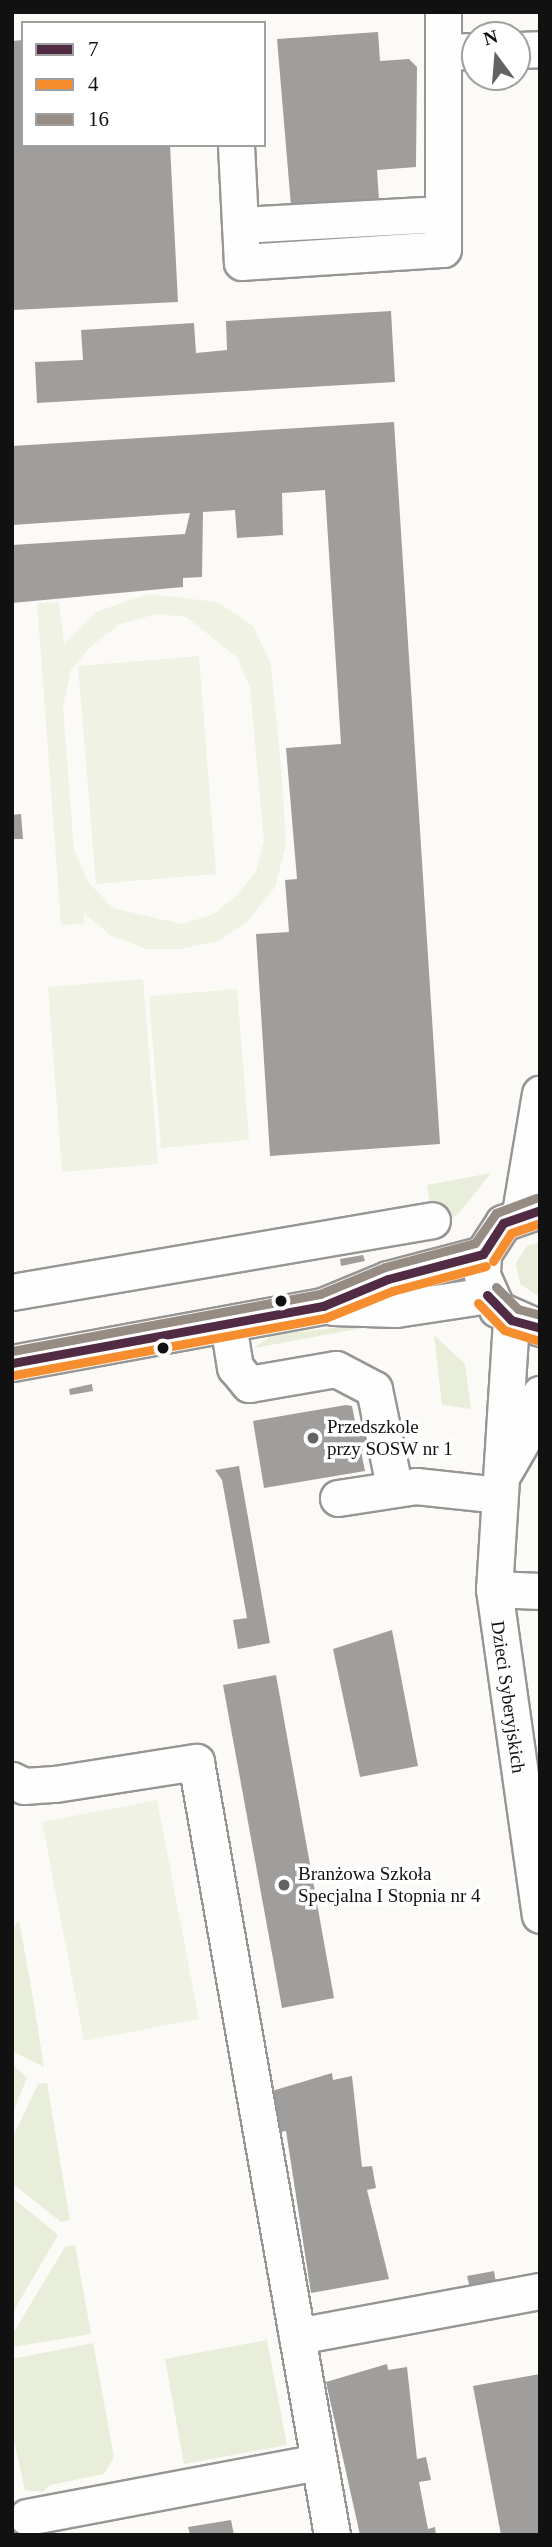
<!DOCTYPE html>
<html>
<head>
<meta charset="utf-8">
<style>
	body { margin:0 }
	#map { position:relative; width:552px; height:2547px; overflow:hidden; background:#fcfaf7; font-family:"Times New Roman",serif }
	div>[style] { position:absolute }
	.green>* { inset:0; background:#e8eeda }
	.pitch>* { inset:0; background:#f0f3e3 }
	.building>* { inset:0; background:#a09e9c }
	.roads { filter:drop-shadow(2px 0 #979695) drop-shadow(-2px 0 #979695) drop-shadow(0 2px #979695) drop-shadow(0 -2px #979695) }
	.minor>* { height:35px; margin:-17.5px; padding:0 17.5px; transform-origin:17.5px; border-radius:17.5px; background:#fffefe }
	.bus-1>* { height:9px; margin:-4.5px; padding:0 4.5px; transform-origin:4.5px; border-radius:4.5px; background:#512a44 }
	.bus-2>* { height:9px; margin:-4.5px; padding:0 4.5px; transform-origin:4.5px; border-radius:4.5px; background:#f68d2e }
	.bus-3>* { height:9px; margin:-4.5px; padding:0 4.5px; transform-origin:4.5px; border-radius:4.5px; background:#968c83 }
	.dots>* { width:19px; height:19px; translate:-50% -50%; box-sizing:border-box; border:4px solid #fff; border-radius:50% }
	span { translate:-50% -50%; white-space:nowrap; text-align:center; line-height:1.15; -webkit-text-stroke:7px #fff; paint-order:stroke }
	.poi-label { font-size:19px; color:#111 }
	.left { translate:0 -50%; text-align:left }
	.street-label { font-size:19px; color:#111 }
	.frame { position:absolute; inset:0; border:14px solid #111; pointer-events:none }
	.legend { position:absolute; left:21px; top:21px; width:245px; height:126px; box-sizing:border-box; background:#fff; border:2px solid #a0a0a0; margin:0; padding:9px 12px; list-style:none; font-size:21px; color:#111 }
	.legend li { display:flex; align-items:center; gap:14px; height:35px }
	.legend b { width:35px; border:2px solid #a0a0a0 }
	.north { position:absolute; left:461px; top:21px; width:70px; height:70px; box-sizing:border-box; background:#fff; border:2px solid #a0a0a0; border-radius:50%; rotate:344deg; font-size:19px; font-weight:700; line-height:28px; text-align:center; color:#111 }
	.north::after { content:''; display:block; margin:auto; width:24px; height:32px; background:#636362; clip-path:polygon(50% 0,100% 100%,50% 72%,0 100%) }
</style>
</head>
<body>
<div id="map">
	<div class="green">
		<i style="clip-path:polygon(491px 1173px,459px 1213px,435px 1232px,427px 1185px)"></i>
		<i style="clip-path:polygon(540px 1242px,540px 1295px,537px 1295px,520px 1284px,516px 1263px,527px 1246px)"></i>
		<i style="clip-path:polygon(385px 1322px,385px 1324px,254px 1348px,272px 1335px)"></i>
		<i style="clip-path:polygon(434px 1335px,465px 1364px,471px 1409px,442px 1405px)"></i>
		<i style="clip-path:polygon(19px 1921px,32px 1992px,44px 2067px,12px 2051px,12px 1929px)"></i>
		<i style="clip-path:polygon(12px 2064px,27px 2078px,12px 2114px)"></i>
		<i style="clip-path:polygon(47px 2083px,70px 2220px,61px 2222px,12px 2183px,12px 2139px,38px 2084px)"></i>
		<i style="clip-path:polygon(12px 2197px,58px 2235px,12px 2314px)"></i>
		<i style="clip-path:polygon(75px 2245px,91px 2334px,12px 2347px,12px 2335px,65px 2247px)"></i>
		<i style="clip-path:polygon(267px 2340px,287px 2445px,184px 2464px,165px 2359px)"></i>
		<i style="clip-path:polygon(93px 2343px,114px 2457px,104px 2474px,50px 2485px,43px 2492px,25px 2490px,12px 2431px,12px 2359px)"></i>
	</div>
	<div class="pitch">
		<i style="clip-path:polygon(evenodd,148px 594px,218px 602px,253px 626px,271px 664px,282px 778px,286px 845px,275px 887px,248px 921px,218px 941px,181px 949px,146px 949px,110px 935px,84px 913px,84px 924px,61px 925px,37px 603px,59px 602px,64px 644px,96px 612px,148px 594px,157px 614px,186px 617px,237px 657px,250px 688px,264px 841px,256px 872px,235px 897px,212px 915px,181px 924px,113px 908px,89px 883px,74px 850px,63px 706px,71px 670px,90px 647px,120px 624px,157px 614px)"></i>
		<i style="clip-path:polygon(199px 656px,216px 874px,96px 884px,78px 666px)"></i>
		<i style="clip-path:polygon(143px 979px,158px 1164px,62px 1172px,48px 987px)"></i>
		<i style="clip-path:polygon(237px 989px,249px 1140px,161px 1148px,149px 996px)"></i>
		<i style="clip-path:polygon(157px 1800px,199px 2019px,84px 2041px,42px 1822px)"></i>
	</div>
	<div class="building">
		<i style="clip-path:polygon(378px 32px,380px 61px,409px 59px,417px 67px,416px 167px,377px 170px,379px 200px,291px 206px,277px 39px)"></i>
		<i style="clip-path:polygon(23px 40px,23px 145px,170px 145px,178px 302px,12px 310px,12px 41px)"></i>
		<i style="clip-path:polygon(391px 311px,395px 382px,37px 403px,35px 362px,83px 360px,81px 330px,194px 323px,196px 353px,227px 350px,226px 321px)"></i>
		<i style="clip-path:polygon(394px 422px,440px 1144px,270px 1156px,256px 934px,289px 932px,285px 880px,297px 879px,286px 748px,341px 744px,325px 490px,282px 493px,283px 535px,237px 538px,235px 510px,203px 512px,202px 577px,183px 578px,183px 587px,12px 603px,12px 545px,185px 534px,190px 513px,12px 525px,12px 446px)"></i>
		<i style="clip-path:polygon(21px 814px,23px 839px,12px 839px,12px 815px)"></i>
		<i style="clip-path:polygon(363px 1255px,365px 1261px,341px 1266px,340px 1259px)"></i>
		<i style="clip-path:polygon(92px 1384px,93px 1391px,70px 1395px,69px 1389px)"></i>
		<i style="clip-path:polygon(346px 1405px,352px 1406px,356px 1426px,367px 1424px,372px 1449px,361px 1451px,365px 1471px,264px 1488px,253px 1421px)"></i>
		<i style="clip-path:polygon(239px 1466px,270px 1643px,238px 1649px,233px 1620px,247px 1618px,222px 1480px,215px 1470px)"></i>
		<i style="clip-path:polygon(392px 1630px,418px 1766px,360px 1777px,333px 1649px)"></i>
		<i style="clip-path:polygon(276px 1675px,334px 1998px,282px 2008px,223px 1685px)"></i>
		<i style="clip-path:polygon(332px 2073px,333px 2080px,352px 2076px,362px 2167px,372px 2166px,376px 2188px,367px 2190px,389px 2279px,311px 2293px,286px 2131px,280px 2132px,272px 2091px)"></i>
		<i style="clip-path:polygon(494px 2271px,496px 2283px,470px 2288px,467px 2276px)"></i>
		<i style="clip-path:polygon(387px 2364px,388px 2370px,407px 2367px,417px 2459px,426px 2457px,431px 2480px,419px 2482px,428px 2529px,435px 2527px,436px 2535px,360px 2535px,326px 2382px)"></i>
		<i style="clip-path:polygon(540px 2374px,540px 2535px,501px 2535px,473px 2386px)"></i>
		<i style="clip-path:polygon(231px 2520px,234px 2535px,190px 2535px,188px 2527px)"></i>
	</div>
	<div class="roads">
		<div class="minor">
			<i style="left:517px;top:50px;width:23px;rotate:-2deg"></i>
			<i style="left:443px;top:52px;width:32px;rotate:-2deg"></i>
			<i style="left:236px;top:145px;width:117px;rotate:87.1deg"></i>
			<i style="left:242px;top:262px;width:201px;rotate:-3.7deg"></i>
			<i style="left:443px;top:249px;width:237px;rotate:-90deg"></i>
			<i style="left:240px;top:225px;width:203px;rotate:-3.1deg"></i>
			<i style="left:540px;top:1210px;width:39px;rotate:161deg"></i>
			<i style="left:503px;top:1223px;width:37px;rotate:123deg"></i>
			<i style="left:483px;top:1254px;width:21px;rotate:93deg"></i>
			<i style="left:482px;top:1275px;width:37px;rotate:66deg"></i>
			<i style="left:497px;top:1309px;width:47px;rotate:23.8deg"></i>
			<i style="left:520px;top:1213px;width:121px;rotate:-80.5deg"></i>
			<i style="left:12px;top:1292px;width:426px;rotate:-9.7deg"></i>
			<i style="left:333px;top:1307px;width:63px;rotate:1.8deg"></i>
			<i style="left:396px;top:1309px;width:92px;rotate:-8.7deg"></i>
			<i style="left:511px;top:1320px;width:270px;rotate:93.6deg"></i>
			<i style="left:494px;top:1589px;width:329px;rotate:82deg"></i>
			<i style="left:228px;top:1324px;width:44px;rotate:80.8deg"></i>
			<i style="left:235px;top:1367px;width:22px;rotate:51deg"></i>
			<i style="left:249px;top:1384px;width:88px;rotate:-9.8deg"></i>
			<i style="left:336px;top:1369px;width:43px;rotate:27.8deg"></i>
			<i style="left:374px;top:1389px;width:99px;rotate:78.3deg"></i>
			<i style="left:12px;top:1363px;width:316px;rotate:-10.4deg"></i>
			<i style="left:323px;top:1306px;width:70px;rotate:-22.6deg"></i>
			<i style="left:388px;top:1279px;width:98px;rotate:-14.7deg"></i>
			<i style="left:504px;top:1472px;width:60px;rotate:-60deg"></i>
			<i style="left:534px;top:1420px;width:27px;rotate:-77deg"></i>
			<i style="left:338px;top:1498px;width:79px;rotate:-8.7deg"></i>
			<i style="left:416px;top:1486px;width:83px;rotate:6.2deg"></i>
			<i style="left:494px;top:1589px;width:46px;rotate:2.5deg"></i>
			<i style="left:12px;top:1780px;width:13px;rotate:27deg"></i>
			<i style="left:24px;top:1786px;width:31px;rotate:-4deg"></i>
			<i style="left:55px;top:1784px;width:143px;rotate:-8.9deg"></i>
			<i style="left:196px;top:1762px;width:785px;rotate:80.02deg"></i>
			<i style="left:297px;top:2336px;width:247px;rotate:-10.5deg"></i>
			<i style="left:27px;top:2517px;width:297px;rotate:-10.7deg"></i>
		</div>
	</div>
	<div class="bus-1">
		<i style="left:483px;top:1254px;width:37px;rotate:-57deg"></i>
		<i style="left:503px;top:1223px;width:39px;rotate:-19deg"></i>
		<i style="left:487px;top:1295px;width:35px;rotate:46deg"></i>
		<i style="left:511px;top:1320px;width:30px;rotate:15deg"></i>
		<i style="left:12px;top:1363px;width:316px;rotate:-10.4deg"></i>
		<i style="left:323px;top:1306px;width:70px;rotate:-22.6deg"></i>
		<i style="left:388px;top:1279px;width:98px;rotate:-14.7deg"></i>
	</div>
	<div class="bus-2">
		<i style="left:493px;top:1261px;width:33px;rotate:-57deg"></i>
		<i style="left:511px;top:1233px;width:31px;rotate:-19deg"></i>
		<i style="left:478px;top:1303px;width:37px;rotate:46deg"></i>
		<i style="left:504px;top:1330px;width:34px;rotate:17deg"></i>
		<i style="left:14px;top:1375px;width:316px;rotate:-10.4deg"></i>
		<i style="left:325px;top:1318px;width:72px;rotate:-21.9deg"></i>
		<i style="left:392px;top:1291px;width:97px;rotate:-14.9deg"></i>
	</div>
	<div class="bus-3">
		<i style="left:496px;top:1287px;width:31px;rotate:45deg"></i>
		<i style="left:518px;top:1309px;width:23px;rotate:15deg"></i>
		<i style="left:12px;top:1351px;width:313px;rotate:-10.5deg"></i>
		<i style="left:320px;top:1294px;width:70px;rotate:-22.6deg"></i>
		<i style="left:385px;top:1267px;width:93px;rotate:-14.9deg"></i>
		<i style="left:475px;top:1243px;width:37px;rotate:-55deg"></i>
		<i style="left:496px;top:1213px;width:43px;rotate:-20.6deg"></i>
	</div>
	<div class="dots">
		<i style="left:281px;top:1301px;background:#111"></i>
		<i style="left:163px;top:1348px;background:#111"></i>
		<i style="left:313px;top:1438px;background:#636362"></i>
		<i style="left:284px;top:1885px;background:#636362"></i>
	</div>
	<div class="poi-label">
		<span class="left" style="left:327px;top:1438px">Przedszkole<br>przy SOSW nr 1</span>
		<span class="left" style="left:298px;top:1885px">Branżowa Szkoła<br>Specjalna I Stopnia nr 4</span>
	</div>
	<div class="street-label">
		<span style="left:508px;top:1697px;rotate:82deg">Dzieci Syberyjskich</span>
	</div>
	<div class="frame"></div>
	<ul class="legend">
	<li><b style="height:9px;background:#512a44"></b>7</li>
	<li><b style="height:9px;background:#f68d2e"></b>4</li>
	<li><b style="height:9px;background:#968c83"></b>16</li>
	</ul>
	<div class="north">N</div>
</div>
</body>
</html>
